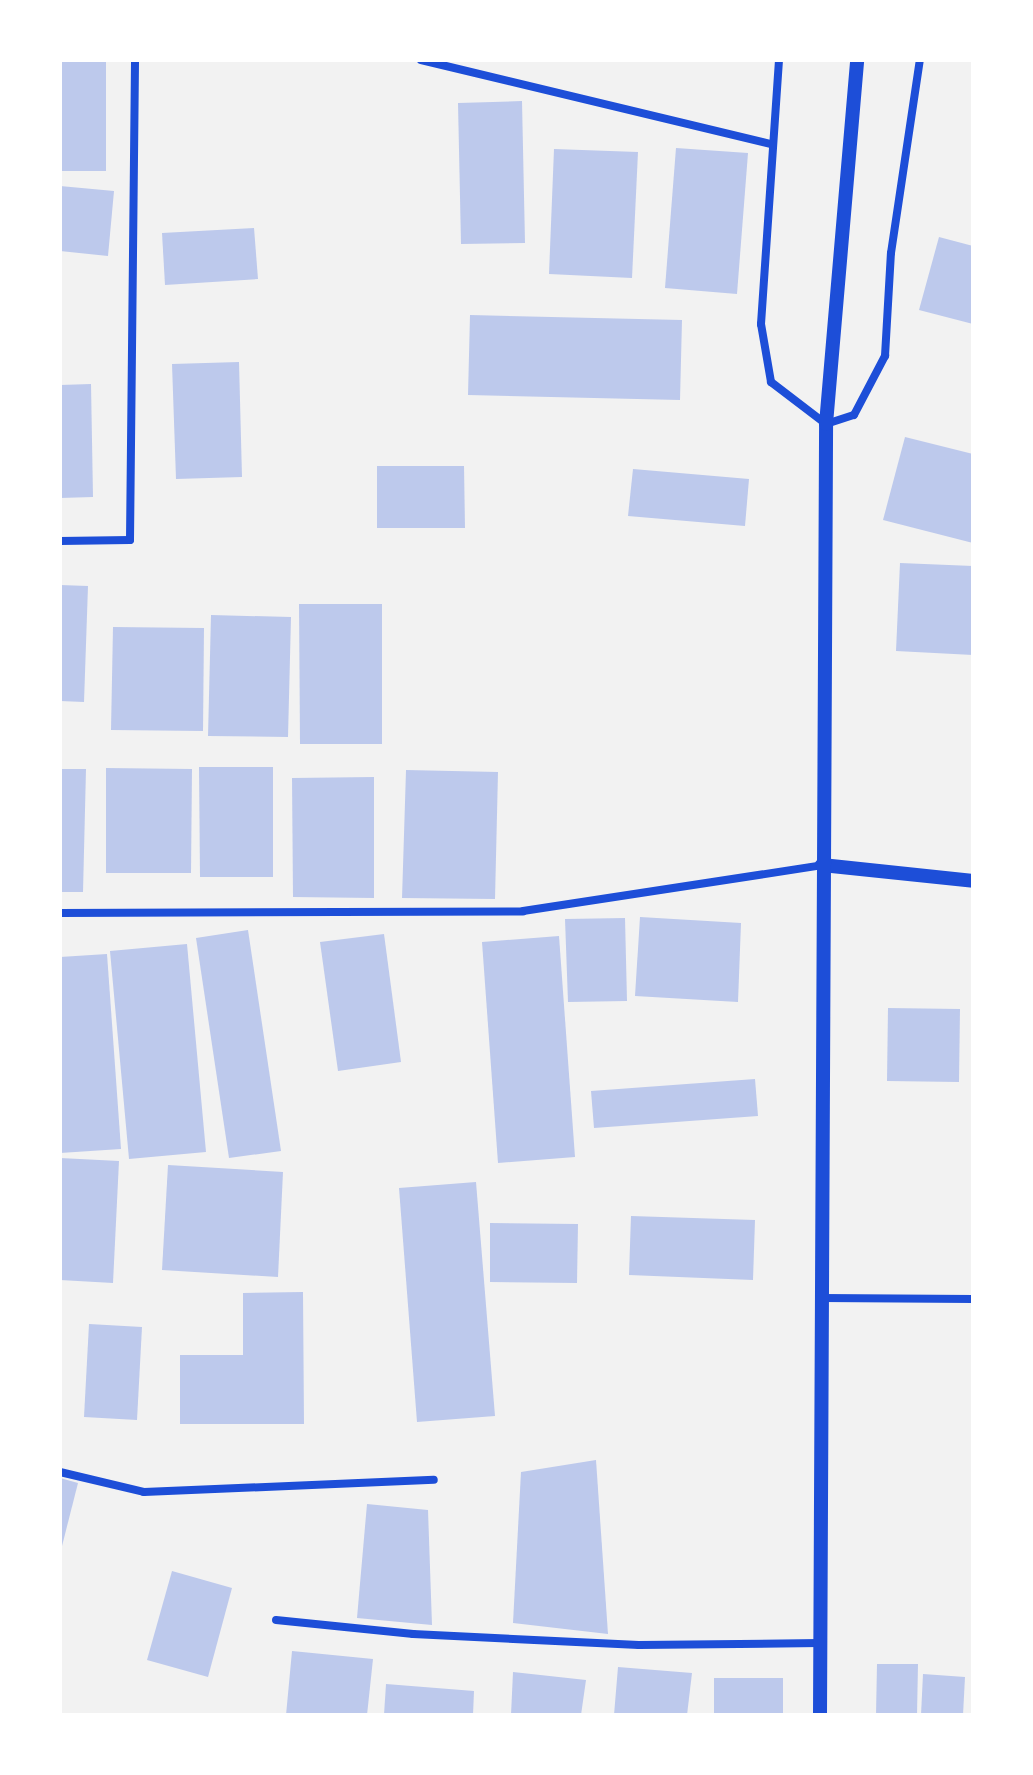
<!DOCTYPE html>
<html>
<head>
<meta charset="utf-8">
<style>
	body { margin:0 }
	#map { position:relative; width:1033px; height:1775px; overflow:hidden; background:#f2f2f2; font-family:"Work Sans",sans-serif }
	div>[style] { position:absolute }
	.building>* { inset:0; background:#bdc9ec }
	.minor>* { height:8px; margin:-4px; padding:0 4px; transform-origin:4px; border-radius:4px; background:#1d4ed8 }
	.tertiary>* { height:14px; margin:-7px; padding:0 7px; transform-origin:7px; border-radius:7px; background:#1d4ed8 }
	span { translate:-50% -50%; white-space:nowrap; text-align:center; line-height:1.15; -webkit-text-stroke:8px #fff; paint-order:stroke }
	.frame { position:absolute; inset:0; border:62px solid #fff; pointer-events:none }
</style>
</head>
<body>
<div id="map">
	<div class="building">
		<i style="clip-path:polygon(60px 60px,106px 60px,106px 171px,60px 171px)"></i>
		<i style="clip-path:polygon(522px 101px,525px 243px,461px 244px,458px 103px)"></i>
		<i style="clip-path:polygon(676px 148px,748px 153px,737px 294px,665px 288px)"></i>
		<i style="clip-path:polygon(554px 149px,638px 152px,632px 278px,549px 274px)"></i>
		<i style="clip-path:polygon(60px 186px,114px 191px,108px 256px,60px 251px)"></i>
		<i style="clip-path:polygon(254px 228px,258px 279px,165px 285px,162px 233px)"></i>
		<i style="clip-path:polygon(939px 237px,973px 246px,973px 324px,919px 310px)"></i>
		<i style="clip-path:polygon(470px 315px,682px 320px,680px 400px,468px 395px)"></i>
		<i style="clip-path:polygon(239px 362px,242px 477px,176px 479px,172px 364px)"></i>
		<i style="clip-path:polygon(91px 384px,93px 497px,60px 498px,60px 385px)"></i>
		<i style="clip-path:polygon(905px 437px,973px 454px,973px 543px,883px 520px)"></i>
		<i style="clip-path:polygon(377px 466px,464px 466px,465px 528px,377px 528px)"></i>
		<i style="clip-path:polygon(633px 469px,749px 479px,745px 526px,628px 516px)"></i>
		<i style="clip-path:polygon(900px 563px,973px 566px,973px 655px,896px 651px)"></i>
		<i style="clip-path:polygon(60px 585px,88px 586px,84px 702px,60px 701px)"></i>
		<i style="clip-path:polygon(299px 604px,382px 604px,382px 744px,300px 744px)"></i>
		<i style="clip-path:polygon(211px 615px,291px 617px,288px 737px,208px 736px)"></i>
		<i style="clip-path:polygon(113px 627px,204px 628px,203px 731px,111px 730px)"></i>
		<i style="clip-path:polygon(199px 767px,273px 767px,273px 877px,200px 877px)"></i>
		<i style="clip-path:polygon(106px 768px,192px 769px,191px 873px,106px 873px)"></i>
		<i style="clip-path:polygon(60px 769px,86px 769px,83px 892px,60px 892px)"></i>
		<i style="clip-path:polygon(406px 770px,498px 772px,495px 899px,402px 898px)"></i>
		<i style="clip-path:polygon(374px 777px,374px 898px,293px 897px,292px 778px)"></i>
		<i style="clip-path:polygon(640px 917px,741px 923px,738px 1002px,635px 996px)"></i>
		<i style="clip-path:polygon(625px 918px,627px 1001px,568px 1002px,565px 919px)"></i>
		<i style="clip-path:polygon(248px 930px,281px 1151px,229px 1158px,196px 938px)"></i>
		<i style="clip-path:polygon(384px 934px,401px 1062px,338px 1071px,320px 942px)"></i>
		<i style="clip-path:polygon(559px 936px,575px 1157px,498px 1163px,482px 942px)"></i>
		<i style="clip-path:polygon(187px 944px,206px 1152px,129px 1159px,110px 951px)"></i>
		<i style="clip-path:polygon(107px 954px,121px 1149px,60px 1153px,60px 957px)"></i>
		<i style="clip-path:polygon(888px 1008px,960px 1009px,959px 1082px,887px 1081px)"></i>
		<i style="clip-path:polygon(755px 1079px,758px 1116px,594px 1128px,591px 1091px)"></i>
		<i style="clip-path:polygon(60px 1158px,119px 1161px,113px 1283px,60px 1280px)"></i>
		<i style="clip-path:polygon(168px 1165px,283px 1172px,278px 1277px,162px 1270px)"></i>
		<i style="clip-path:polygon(476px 1182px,495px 1416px,417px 1422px,399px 1188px)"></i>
		<i style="clip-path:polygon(631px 1216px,755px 1220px,753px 1280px,629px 1275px)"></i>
		<i style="clip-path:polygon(490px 1223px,578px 1224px,577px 1283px,490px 1282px)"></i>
		<i style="clip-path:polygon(303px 1292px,304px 1424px,180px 1424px,180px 1355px,243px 1355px,243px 1293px)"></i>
		<i style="clip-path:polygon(89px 1324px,142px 1327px,137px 1420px,84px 1417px)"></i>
		<i style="clip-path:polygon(596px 1460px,608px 1634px,513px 1623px,521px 1472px)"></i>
		<i style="clip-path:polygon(60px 1478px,78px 1483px,61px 1550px,60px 1550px)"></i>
		<i style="clip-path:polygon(367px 1504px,428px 1510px,432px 1625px,357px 1618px)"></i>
		<i style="clip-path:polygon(172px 1571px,232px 1588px,208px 1677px,147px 1660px)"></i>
		<i style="clip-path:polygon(292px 1651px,373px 1659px,367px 1715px,286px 1715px)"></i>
		<i style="clip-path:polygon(877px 1664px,918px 1664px,917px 1715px,876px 1715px)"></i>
		<i style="clip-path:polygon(618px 1667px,692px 1673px,687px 1715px,614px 1715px)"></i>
		<i style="clip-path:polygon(513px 1672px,586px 1680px,581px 1715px,511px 1715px)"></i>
		<i style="clip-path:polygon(923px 1674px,965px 1677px,963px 1715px,921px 1715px)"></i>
		<i style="clip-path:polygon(714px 1678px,783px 1678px,783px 1715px,714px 1715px)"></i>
		<i style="clip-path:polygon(386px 1684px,474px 1691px,473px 1715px,384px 1715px)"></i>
	</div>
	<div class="minor">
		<i style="left:421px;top:60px;width:359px;rotate:13.5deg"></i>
		<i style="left:779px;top:60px;width:265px;rotate:93.9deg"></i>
		<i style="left:761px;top:324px;width:59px;rotate:80.2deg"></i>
		<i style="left:771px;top:382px;width:69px;rotate:37.4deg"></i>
		<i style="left:826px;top:424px;width:29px;rotate:-18deg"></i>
		<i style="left:854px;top:415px;width:67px;rotate:-62.3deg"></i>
		<i style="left:885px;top:356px;width:103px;rotate:-86.7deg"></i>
		<i style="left:891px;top:253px;width:195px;rotate:-81.5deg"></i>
		<i style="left:60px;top:541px;width:70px;rotate:-0.8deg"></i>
		<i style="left:130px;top:540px;width:480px;rotate:-89.4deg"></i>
		<i style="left:60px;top:913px;width:463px;rotate:-0.2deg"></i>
		<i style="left:523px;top:911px;width:303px;rotate:-8.7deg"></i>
		<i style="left:822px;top:1298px;width:151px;rotate:0.4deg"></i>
		<i style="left:60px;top:1472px;width:86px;rotate:13.4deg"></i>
		<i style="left:144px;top:1492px;width:290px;rotate:-2.4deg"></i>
		<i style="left:276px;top:1620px;width:138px;rotate:5.8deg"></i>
		<i style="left:413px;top:1634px;width:226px;rotate:2.8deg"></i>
		<i style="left:639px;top:1645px;width:181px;rotate:-0.6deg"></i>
	</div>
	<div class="tertiary">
		<i style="left:822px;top:865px;width:152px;rotate:6deg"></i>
		<i style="left:820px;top:1715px;width:1291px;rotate:-89.73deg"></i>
		<i style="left:826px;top:424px;width:365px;rotate:-85.1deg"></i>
	</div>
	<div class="frame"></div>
</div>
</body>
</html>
